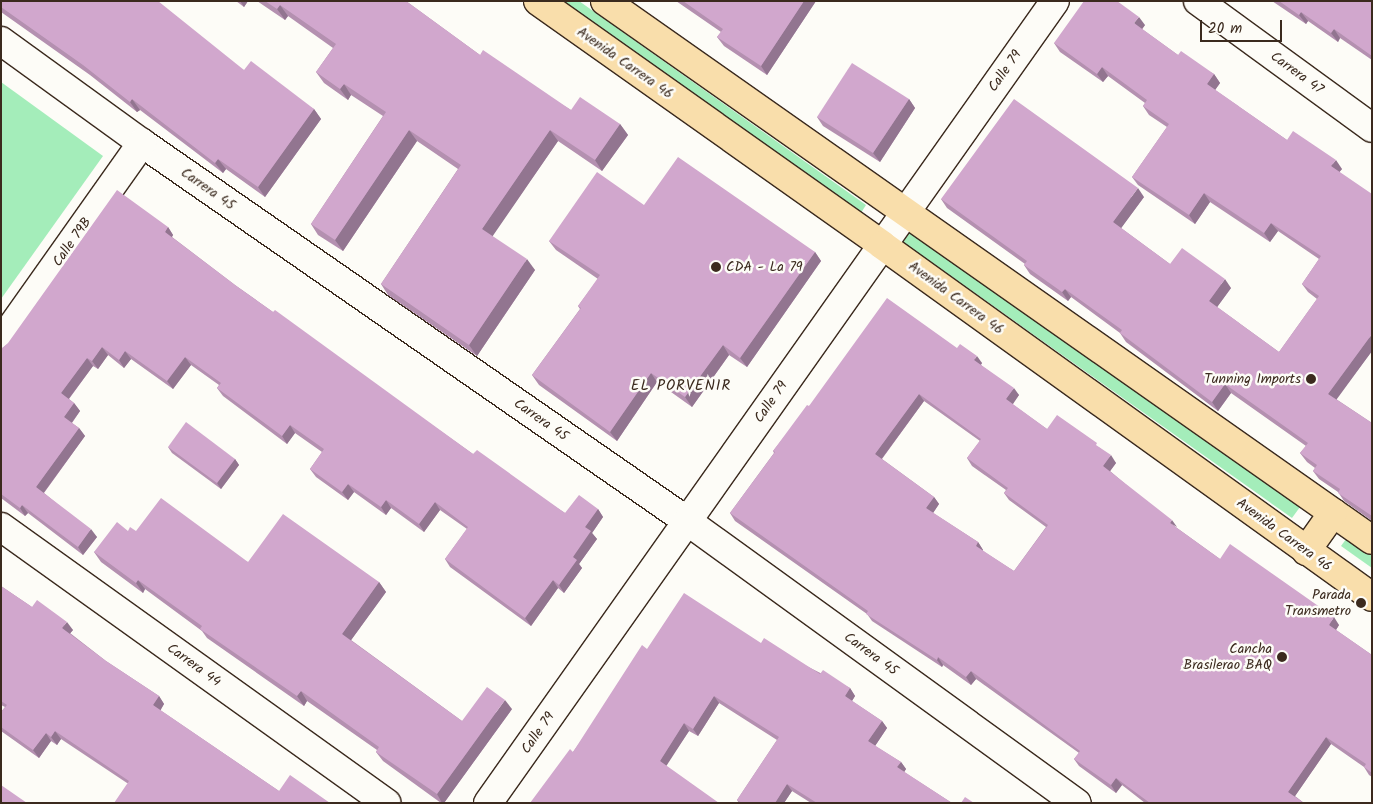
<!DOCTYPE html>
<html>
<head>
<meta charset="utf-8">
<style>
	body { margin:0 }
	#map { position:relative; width:1373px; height:804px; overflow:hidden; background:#fdfcf7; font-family:Kalam,sans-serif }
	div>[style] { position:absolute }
	.green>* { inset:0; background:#a4edba }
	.roads { filter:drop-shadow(1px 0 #3b2a1e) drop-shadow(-1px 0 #3b2a1e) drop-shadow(0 1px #3b2a1e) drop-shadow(0 -1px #3b2a1e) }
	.minor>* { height:28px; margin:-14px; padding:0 14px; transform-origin:14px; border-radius:14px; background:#fdfcf7 }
	.tertiary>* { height:28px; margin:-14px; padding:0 14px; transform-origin:14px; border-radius:14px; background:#fdfcf7 }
	.secondary>* { height:28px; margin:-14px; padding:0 14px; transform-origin:14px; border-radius:14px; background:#fdfcf7 }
	.primary>* { height:28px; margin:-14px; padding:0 14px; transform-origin:14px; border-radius:14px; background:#f9deab }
	.wall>* { inset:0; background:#b490b0 }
	.shaded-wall>* { inset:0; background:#927590 }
	.building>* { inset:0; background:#d1a7cd }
	.dots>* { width:14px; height:14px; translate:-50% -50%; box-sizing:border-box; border:2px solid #fdfcf7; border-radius:50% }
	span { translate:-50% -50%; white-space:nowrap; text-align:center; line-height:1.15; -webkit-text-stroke:5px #fdfcf7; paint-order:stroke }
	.street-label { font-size:14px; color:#3b2a1e }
	.poi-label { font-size:14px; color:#3b2a1e }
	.left { translate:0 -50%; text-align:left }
	.right { translate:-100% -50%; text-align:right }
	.neighbourhood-label { font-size:15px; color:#3b2a1e; letter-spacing:1px }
	.frame { position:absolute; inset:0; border:2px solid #3b2a1e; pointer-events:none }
	.scale { position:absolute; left:1200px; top:20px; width:82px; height:22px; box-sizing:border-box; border:2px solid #3b2a1e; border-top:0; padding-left:6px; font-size:15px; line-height:18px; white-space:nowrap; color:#3b2a1e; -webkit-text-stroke:4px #fdfcf7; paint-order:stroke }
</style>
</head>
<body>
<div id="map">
	<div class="green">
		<i style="clip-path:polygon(557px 1px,579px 1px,866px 205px,859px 216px)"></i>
		<i style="clip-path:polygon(1px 82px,103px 156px,1px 299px)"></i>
		<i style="clip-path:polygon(911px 231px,1300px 507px,1292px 518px,903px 242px)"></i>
		<i style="clip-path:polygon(1349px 535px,1372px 551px,1372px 568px,1341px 546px)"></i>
	</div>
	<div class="roads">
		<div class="minor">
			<i style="left:1198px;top:1px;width:215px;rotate:36.1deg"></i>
			<i style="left:1px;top:41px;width:174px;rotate:35.9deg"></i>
			<i style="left:142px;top:143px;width:663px;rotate:34.74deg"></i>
			<i style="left:687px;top:521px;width:481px;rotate:35.9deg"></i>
			<i style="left:1px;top:342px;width:244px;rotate:-54.7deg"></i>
		</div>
		<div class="tertiary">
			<i style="left:1px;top:527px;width:474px;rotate:35.6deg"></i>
		</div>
		<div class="secondary">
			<i style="left:488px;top:803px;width:982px;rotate:-54.74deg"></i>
		</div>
		<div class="primary">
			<i style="left:538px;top:1px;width:422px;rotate:35.3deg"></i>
			<i style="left:882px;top:245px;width:603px;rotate:35.69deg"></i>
			<i style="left:605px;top:1px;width:937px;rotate:35.1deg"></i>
			<i style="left:1306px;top:551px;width:47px;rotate:-54.6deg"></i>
		</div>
	</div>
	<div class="wall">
		<i style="clip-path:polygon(1px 1px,244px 70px,314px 109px,321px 119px,265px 197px,226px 169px,223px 173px,140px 110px,137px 112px,90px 75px,1px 12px)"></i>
		<i style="clip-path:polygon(236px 1px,248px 1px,244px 7px)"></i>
		<i style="clip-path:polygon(257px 1px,406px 1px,480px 55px,571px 110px,620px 124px,628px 135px,602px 171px,558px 141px,492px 236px,535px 270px,477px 356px,388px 295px,381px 284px,458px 169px,417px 141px,343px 251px,318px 235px,311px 224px,383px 116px,351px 95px,348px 100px,324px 83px,316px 72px,333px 48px,288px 16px,285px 20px)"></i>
		<i style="clip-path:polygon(676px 1px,816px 1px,767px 75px,724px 46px,717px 37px,721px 32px)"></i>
		<i style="clip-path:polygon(1272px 1px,1372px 1px,1372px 60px,1340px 38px,1338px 42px,1308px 21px,1306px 24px)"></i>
		<i style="clip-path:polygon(1145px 25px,1142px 29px,1178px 55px,1214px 74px,1220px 83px,1215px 90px,1287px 140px,1342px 169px,1339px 172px,1372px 351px,1336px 399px,1372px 423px,1372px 521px,1344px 501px,1338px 492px,1319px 479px,1313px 471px,1315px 468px,1307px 462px,1300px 453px,1306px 446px,1231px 393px,1218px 411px,1126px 342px,1120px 333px,1071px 297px,1068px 301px,1030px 274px,1024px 265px,1025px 264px,947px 208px,941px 199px,1144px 197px,1121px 228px,1170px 264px,1231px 288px,1217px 307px,1279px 352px,1317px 299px,1308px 292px,1302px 284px,1319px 259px,1278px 231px,1270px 242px,1210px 202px,1195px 224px,1138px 185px,1132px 177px,1167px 127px,1149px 115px,1143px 106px,1145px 103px,1108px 76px,1103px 82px,1060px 52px,1054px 43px)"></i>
		<i style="clip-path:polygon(909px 99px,915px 108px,880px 162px,823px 126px,817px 117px)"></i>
		<i style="clip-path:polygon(644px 205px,815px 252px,821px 261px,747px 367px,729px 355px,692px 407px,657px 382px,617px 441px,539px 385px,532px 375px,580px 309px,578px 306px,598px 279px,556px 250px,549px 241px)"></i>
		<i style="clip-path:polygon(168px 227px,173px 235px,172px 237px,235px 285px,473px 454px,565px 513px,598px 509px,603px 517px,592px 533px,597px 539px,579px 564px,582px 568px,564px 593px,558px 588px,531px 626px,450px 567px,445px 559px,467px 529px,440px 510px,424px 532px,391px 508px,386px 515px,354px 492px,348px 500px,316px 477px,310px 469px,322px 452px,295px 433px,287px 444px,223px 396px,217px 388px,219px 385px,191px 365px,173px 389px,131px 359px,124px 368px,108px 355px,98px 369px,93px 366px,69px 399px,74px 403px,80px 411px,72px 423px,79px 428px,85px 436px,44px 493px,97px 537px,83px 555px,28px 513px,25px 516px,1px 498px,1px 349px)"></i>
		<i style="clip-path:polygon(evenodd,957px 348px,982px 363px,981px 365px,1019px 395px,1012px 404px,1047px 429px,1100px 448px,1116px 463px,1110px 471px,1177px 528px,1220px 559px,1339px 625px,1336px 630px,1372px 655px,1372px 777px,1369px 775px,1364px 767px,1331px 744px,1295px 796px,1304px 803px,1145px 803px,1122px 785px,1116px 793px,1079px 766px,1074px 759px,1079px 753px,976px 679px,971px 685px,943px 665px,942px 667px,872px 621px,867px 614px,735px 521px,730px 513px,774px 453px,773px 451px,809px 406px,957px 348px,924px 401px,980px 441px,967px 458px,972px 466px,1006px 490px,1004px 493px,1009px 500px,1046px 527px,1014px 571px,983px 551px,983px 550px,978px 542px,933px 513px,939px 504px,934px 497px,882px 459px,924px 401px)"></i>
		<i style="clip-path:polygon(168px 447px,235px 459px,239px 465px,221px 489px,172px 453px)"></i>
		<i style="clip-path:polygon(128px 531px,136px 531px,248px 562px,379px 582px,386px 592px,351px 640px,462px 721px,512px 709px,444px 803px,441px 803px,383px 761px,376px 752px,377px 750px,307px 701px,304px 706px,207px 638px,202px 631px,145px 589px,143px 593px,101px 562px,94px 552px)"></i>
		<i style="clip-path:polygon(1px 586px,32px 607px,73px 630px,70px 633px,106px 661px,159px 696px,164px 704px,160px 710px,279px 791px,330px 803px,127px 783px,61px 739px,57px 745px,51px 741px,39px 758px,1px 731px,1px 712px,5px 707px,1px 705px)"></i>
		<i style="clip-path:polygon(761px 643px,850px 688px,855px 696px,852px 701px,882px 721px,887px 728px,875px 746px,901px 762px,906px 769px,904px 772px,952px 803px,811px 803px,792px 791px,784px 803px,739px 803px,737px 800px,777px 740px,719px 703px,698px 736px,689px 731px,666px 765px,573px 752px,647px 649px)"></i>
	</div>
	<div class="shaded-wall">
		<i style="clip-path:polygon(240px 1px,248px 1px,244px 7px)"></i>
		<i style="clip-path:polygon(804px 1px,816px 1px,767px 75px,761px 66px)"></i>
		<i style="clip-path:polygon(280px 5px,288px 16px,285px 20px,277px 9px)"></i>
		<i style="clip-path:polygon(1301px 12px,1308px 21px,1306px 24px,1299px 15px)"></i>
		<i style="clip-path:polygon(1139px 17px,1145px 25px,1140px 32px,1134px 23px)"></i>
		<i style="clip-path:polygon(1334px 29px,1340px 38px,1338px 42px,1331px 33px)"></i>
		<i style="clip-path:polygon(1102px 67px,1108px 76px,1103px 82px,1097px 74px)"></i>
		<i style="clip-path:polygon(1214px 74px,1220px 83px,1213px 93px,1207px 84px)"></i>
		<i style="clip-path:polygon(344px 84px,351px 95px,348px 100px,340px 89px)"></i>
		<i style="clip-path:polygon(132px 99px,140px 110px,137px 112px,130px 102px)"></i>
		<i style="clip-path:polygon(909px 99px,915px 108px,880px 162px,873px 153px)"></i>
		<i style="clip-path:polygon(314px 109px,321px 119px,265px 197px,258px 187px)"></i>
		<i style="clip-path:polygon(620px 124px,628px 135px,602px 171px,595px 160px)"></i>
		<i style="clip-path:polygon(409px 130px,417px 141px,343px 251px,335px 240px)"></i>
		<i style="clip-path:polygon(550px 130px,558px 141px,490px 240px,482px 229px)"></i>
		<i style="clip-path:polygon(218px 159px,226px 169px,223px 173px,215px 163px)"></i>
		<i style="clip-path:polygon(1336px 160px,1342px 169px,1337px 175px,1331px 166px)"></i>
		<i style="clip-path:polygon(1138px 188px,1144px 197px,1119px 231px,1113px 222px)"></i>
		<i style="clip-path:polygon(1204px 193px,1210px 202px,1195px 224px,1189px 215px)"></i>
		<i style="clip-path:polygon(1271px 223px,1278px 231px,1270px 242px,1264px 233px)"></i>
		<i style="clip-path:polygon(168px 227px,173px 235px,170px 240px,165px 232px)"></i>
		<i style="clip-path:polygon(815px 252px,821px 261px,747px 367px,740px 358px)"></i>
		<i style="clip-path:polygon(527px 259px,535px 270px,477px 356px,469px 345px)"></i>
		<i style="clip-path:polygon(1225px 279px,1231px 288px,1215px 310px,1209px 301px)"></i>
		<i style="clip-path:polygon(1065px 289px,1071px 297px,1068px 301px,1062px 292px)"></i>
		<i style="clip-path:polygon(1372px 334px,1372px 351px,1334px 403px,1328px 394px)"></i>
		<i style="clip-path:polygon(723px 345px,729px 355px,692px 407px,685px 397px)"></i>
		<i style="clip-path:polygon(102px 347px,108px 355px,98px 369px,92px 361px)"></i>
		<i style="clip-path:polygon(125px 351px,131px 359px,124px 368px,119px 360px)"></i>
		<i style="clip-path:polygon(977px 356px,982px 363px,979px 367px,974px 360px)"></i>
		<i style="clip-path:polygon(185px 357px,191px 365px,173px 389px,167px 381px)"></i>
		<i style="clip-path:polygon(87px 358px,93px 366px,67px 401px,61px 393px)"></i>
		<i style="clip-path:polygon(651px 373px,657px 382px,617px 441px,610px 432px)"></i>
		<i style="clip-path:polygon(1225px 384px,1231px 393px,1218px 411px,1212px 402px)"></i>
		<i style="clip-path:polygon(1014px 388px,1019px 395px,1011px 407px,1006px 399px)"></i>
		<i style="clip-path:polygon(919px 394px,924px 401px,880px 461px,875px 454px)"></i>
		<i style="clip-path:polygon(74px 403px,80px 411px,70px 425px,64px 417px)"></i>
		<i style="clip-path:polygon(290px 425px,295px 433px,287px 444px,282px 436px)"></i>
		<i style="clip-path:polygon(79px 428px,85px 436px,42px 495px,36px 487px)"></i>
		<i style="clip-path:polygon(1111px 455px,1116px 463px,1108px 474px,1103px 466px)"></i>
		<i style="clip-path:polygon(235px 459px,239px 465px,221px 489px,217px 483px)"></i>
		<i style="clip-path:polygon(348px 484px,354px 492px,348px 500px,342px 492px)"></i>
		<i style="clip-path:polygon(934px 497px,939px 504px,931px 516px,926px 508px)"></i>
		<i style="clip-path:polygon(386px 500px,391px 508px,386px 515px,381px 507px)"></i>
		<i style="clip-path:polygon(435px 502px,440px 510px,424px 532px,419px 524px)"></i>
		<i style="clip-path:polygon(22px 505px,28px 513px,25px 516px,20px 508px)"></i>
		<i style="clip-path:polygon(598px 509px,603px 517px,592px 533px,597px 539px,579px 564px,582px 568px,564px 593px,559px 585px,573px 557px,585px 527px)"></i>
		<i style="clip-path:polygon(1172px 520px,1177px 527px,1170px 523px)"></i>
		<i style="clip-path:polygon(91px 529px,97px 537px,83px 555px,78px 547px)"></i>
		<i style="clip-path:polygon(978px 542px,983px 550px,981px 553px,976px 546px)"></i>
		<i style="clip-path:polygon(138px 580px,145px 589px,143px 593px,136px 583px)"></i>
		<i style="clip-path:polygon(553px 580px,558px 588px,531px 626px,525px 618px)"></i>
		<i style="clip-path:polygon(379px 582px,386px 592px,349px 643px,342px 634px)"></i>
		<i style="clip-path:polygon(1334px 617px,1339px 625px,1334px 633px,1329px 625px)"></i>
		<i style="clip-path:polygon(67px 622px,73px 630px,68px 636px,62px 628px)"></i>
		<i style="clip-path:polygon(938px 657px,943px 665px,942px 667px,937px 660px)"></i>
		<i style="clip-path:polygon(971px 671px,976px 679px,971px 685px,966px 677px)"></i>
		<i style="clip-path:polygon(850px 688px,855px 696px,850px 704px,845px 696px)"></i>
		<i style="clip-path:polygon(301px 691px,307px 701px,304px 706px,297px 696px)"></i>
		<i style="clip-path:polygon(159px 696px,164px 704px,159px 713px,153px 705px)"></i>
		<i style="clip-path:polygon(714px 696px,719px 703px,698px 736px,693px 729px)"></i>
		<i style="clip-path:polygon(505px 700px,512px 709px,444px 803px,442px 803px,437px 794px)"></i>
		<i style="clip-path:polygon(882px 721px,887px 728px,873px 749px,868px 741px)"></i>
		<i style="clip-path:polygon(684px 723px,689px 731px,665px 768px,660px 761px)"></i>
		<i style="clip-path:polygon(55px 731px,61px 739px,57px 745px,51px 737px)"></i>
		<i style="clip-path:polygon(46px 733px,51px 741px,39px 758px,33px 750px)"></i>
		<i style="clip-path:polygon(1326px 737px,1331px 744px,1293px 799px,1288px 792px)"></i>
		<i style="clip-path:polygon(901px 762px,906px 769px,903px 774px,897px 767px)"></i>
		<i style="clip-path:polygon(1116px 778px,1122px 785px,1116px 793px,1111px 785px)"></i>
		<i style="clip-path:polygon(787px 784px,792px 791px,784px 803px,775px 803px)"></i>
	</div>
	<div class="building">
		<i style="clip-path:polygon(1px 1px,158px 1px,244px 70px,251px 61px,314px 109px,258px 187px,218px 159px,215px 163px,132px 99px,130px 102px,83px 65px,1px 7px)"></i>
		<i style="clip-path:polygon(265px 1px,406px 1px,480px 55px,483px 50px,571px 110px,580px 97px,620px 124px,595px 160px,550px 130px,482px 229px,527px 259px,469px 345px,381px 284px,461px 165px,409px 130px,335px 240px,311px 224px,386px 112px,344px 84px,340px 89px,316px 72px,336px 44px,280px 5px,277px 9px)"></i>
		<i style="clip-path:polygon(683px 1px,804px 1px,761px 66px,717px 37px,723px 29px)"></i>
		<i style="clip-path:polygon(1084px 1px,1117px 1px,1139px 17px,1134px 23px,1178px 55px,1181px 51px,1214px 74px,1207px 84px,1287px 140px,1293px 131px,1336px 160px,1331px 166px,1372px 194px,1372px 334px,1328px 394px,1372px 423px,1372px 516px,1338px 493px,1340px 489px,1313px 471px,1317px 465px,1300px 453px,1308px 443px,1225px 384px,1212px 402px,1120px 333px,1122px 330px,1065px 289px,1062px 292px,1024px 265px,1027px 261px,941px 199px,1014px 99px,1138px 188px,1113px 222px,1170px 264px,1182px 248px,1225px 279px,1209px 301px,1279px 352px,1319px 296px,1302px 284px,1321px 256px,1271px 223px,1264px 233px,1204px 193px,1189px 215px,1132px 177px,1169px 124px,1143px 106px,1147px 100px,1102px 67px,1097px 74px,1054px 43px)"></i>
		<i style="clip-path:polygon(1279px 1px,1372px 1px,1372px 56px,1334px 29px,1331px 33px,1301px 12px,1299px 15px)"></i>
		<i style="clip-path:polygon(852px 63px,909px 99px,873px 153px,817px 117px)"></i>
		<i style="clip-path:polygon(678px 157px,815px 252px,740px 358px,723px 345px,685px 397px,651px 373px,610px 432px,532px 375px,581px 308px,578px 306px,600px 275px,549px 241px,597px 172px,644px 205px)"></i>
		<i style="clip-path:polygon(117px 190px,168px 227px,165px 232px,235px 285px,273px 312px,275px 310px,473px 454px,477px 450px,565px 513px,579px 495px,598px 509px,585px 527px,591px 531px,573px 557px,577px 560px,559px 585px,553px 580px,525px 618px,445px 559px,468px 527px,435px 502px,419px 524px,386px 500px,381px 507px,348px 484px,342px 492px,310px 469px,324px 449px,290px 425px,282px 436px,217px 388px,221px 383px,185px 357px,167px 381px,125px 351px,119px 360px,102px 347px,92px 361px,87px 358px,61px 393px,74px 403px,64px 417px,79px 428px,36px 487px,91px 529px,78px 547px,22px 505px,20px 508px,1px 494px,1px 349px,8px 343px)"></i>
		<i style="clip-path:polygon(evenodd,887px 298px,957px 348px,960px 344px,977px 356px,974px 360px,1014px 388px,1006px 399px,1047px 429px,1057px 415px,1097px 443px,1096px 445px,1111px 455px,1103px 466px,1172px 520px,1170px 523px,1220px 559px,1230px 544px,1334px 617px,1329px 625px,1372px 655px,1372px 773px,1364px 767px,1366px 764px,1326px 737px,1288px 792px,1304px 803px,1150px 803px,1116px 778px,1111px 785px,1074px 759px,1080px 751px,971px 671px,966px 677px,938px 657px,937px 660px,866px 614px,868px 611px,730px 513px,775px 452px,773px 451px,807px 405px,809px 406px,887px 298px,919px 394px,981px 439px,967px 458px,1008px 488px,1004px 493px,1048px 525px,1014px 571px,976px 546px,978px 542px,926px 508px,934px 497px,875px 454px,919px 394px)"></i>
		<i style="clip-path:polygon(186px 422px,235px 459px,217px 483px,168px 447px)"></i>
		<i style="clip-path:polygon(161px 498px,248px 562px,283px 514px,379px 582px,342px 634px,462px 721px,487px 687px,505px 700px,437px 794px,376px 752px,379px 747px,301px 691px,297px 696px,200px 629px,202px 626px,138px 580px,136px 583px,94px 552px,117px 522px,128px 531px,130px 527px,136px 531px)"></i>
		<i style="clip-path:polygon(1px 586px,32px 607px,37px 600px,67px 622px,62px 628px,106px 661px,159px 696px,153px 705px,279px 791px,290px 775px,330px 803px,114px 803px,129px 781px,55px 731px,51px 737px,46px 733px,33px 750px,1px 727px,1px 712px,7px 705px,1px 701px)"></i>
		<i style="clip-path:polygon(684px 593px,761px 643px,764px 638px,820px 674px,823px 670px,850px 688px,845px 696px,882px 721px,868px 741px,901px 762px,897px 767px,952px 803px,817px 803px,787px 784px,775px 803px,742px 803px,737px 800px,779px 737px,714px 696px,693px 729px,684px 723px,660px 761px,719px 803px,530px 803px,570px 749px,573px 752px,642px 645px,647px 649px)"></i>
		<i style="clip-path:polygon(1px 785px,27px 803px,1px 803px)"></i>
		<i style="clip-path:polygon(965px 797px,974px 803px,961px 803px)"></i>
	</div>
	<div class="dots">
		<i style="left:716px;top:267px;background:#3b2a1e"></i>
		<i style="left:1311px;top:379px;background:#3b2a1e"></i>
		<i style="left:1361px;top:603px;background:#3b2a1e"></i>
		<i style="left:1282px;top:657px;background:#3b2a1e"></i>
	</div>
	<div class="street-label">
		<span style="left:625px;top:63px;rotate:35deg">Avenida Carrera 46</span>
		<span style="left:1005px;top:71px;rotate:-55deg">Calle 79</span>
		<span style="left:1297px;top:73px;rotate:36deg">Carrera 47</span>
		<span style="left:208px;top:189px;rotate:35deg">Carrera 45</span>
		<span style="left:72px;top:242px;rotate:-55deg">Calle 79B</span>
		<span style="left:956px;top:298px;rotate:36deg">Avenida Carrera 46</span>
		<span style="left:771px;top:402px;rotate:-55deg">Calle 79</span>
		<span style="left:541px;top:420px;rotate:35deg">Carrera 45</span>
		<span style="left:1284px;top:535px;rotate:36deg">Avenida Carrera 46</span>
		<span style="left:871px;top:654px;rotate:36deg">Carrera 45</span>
		<span style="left:194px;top:665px;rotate:36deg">Carrera 44</span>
		<span style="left:538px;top:733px;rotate:-55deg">Calle 79</span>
	</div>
	<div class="poi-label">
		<span class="left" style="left:726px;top:267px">CDA - La 79</span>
		<span class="right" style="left:1301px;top:379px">Tunning Imports</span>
		<span class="right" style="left:1351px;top:603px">Parada<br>Transmetro</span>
		<span class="right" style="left:1272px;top:657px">Cancha<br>Brasilerao BAQ</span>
	</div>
	<div class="neighbourhood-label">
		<span style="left:681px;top:387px">EL PORVENIR</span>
	</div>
	<div class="frame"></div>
	<div class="scale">20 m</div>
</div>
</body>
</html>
